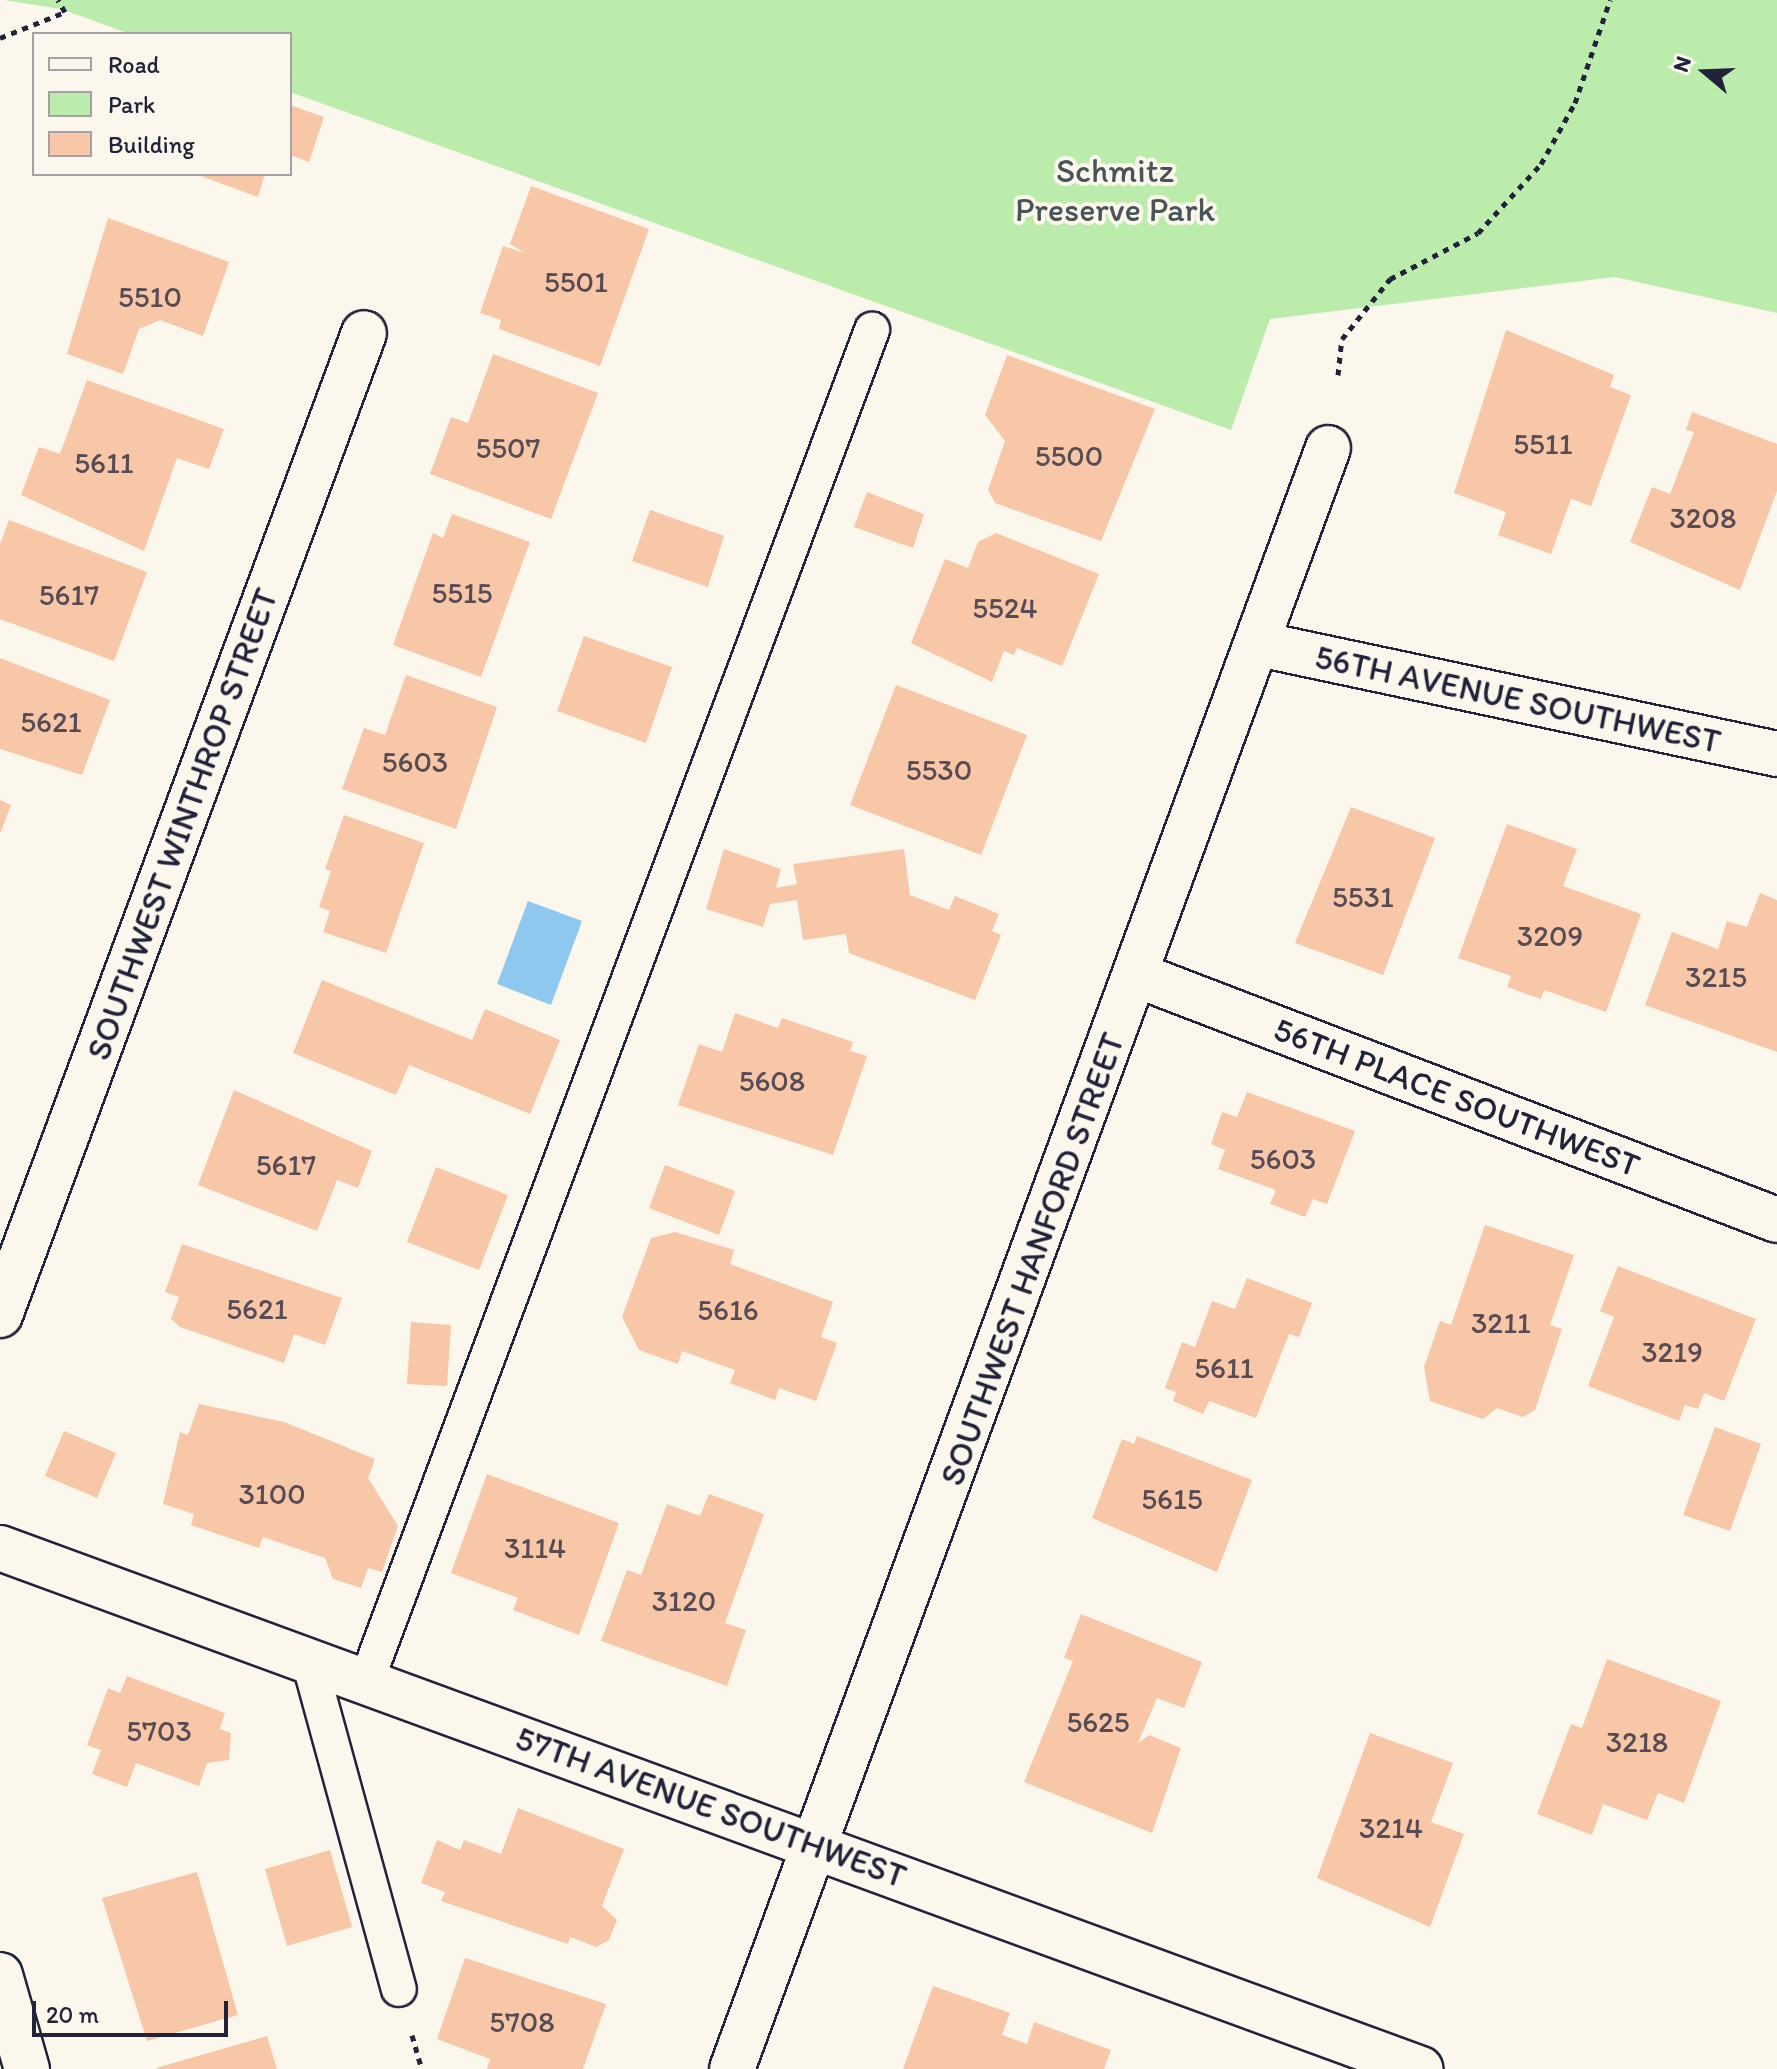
<!DOCTYPE html>
<html>
<head>
<meta charset="utf-8">
<style>
	body { margin:0 }
	#map { position:relative; width:1777px; height:2069px; overflow:hidden; background:#fbf7ec; font-family:Itim,sans-serif }
	div>[style] { position:absolute }
	.green>* { inset:0; background:#bbecac }
	.water>* { inset:0; background:#8ec8ee }
	.building>* { inset:0; background:#f7c7a7 }
	.path>* { height:5px; margin-top:-2.5px; transform-origin:0; background:repeating-linear-gradient(90deg,#22223b 0 6px,transparent 0 12px) }
	.roads { filter:drop-shadow(2px 0 #22223b) drop-shadow(-2px 0 #22223b) drop-shadow(0 2px #22223b) drop-shadow(0 -2px #22223b) }
	.service>* { height:34px; margin:-17px; padding:0 17px; transform-origin:17px; border-radius:17px; background:#fbf7ec }
	.minor>* { height:44px; margin:-22px; padding:0 22px; transform-origin:22px; border-radius:22px; background:#fbf7ec }
	span { translate:-50% -50%; white-space:nowrap; text-align:center; line-height:1.15; -webkit-text-stroke:8px #fbf7ec; paint-order:stroke }
	.number-label { font-size:30px; color:#574b56 }
	.number-label span { -webkit-text-stroke-width:0 }
	.park-label { font-size:34px; color:#485457 }
	.street-label { font-size:34px; color:#22223b }
	.legend { position:absolute; left:32px; top:32px; width:260px; height:144px; box-sizing:border-box; background:#fbf7ec; border:2px solid #a4a2a5; margin:0; padding:10px 14px; list-style:none; font-size:24px; color:#22223b }
	.legend li { display:flex; align-items:center; gap:16px; height:40px }
	.legend b { width:40px; border:2px solid #a4a2a5 }
	.north { position:absolute; left:1665px; top:32px; width:80px; height:80px; -webkit-text-stroke:6px #fbf7ec; paint-order:stroke; rotate:289deg; font-size:22px; font-weight:700; line-height:32px; text-align:center; color:#22223b }
	.north::after { content:''; display:block; margin:auto; width:28px; height:36px; background:#22223b; clip-path:polygon(50% 0,100% 100%,50% 72%,0 100%) }
	.scale { position:absolute; left:32px; top:2001px; width:196px; height:36px; box-sizing:border-box; border:4px solid #22223b; border-top:0; padding-left:10px; font-size:24px; line-height:28px; white-space:nowrap; color:#22223b; -webkit-text-stroke:6px #fbf7ec; paint-order:stroke }
</style>
</head>
<body>
<div id="map">
	<div class="green">
		<i style="clip-path:polygon(4px 0,1777px 0,1777px 313px,1615px 277px,1270px 319px,1231px 430px,290px 92px,290px 34px,130px 34px,61px 9px)"></i>
	</div>
	<div class="water">
		<i style="clip-path:polygon(528px 901px,582px 921px,551px 1005px,497px 984px)"></i>
	</div>
	<div class="building">
		<i style="clip-path:polygon(290px 105px,324px 117px,309px 162px,290px 155px)"></i>
		<i style="clip-path:polygon(195px 174px,265px 174px,258px 197px)"></i>
		<i style="clip-path:polygon(531px 186px,649px 229px,600px 366px,499px 329px,501px 320px,480px 313px,503px 246px,525px 253px,510px 244px)"></i>
		<i style="clip-path:polygon(108px 218px,229px 262px,203px 336px,160px 320px,139px 329px,123px 374px,67px 354px)"></i>
		<i style="clip-path:polygon(1506px 330px,1614px 375px,1610px 387px,1631px 395px,1591px 506px,1571px 499px,1551px 554px,1498px 535px,1506px 512px,1454px 493px)"></i>
		<i style="clip-path:polygon(493px 354px,598px 393px,551px 519px,430px 474px,451px 417px,468px 423px)"></i>
		<i style="clip-path:polygon(1007px 355px,1155px 409px,1101px 541px,995px 503px,988px 490px,1005px 441px,985px 415px)"></i>
		<i style="clip-path:polygon(87px 380px,224px 429px,209px 469px,177px 458px,144px 551px,21px 495px,39px 447px,60px 454px)"></i>
		<i style="clip-path:polygon(1692px 412px,1777px 444px,1777px 491px,1740px 590px,1630px 542px,1652px 487px,1670px 494px,1694px 432px,1686px 430px)"></i>
		<i style="clip-path:polygon(867px 492px,924px 514px,913px 548px,854px 527px)"></i>
		<i style="clip-path:polygon(650px 510px,724px 536px,708px 587px,632px 561px)"></i>
		<i style="clip-path:polygon(452px 514px,530px 542px,481px 677px,393px 645px,433px 533px,443px 538px)"></i>
		<i style="clip-path:polygon(9px 520px,147px 572px,114px 661px,0 619px,0 544px)"></i>
		<i style="clip-path:polygon(996px 533px,1099px 574px,1062px 666px,1017px 648px,1014px 655px,1004px 651px,992px 682px,911px 643px,945px 559px,968px 568px,978px 542px)"></i>
		<i style="clip-path:polygon(584px 636px,672px 667px,646px 743px,557px 711px)"></i>
		<i style="clip-path:polygon(0 658px,110px 700px,82px 775px,0 749px)"></i>
		<i style="clip-path:polygon(406px 675px,497px 707px,456px 829px,342px 789px,364px 728px,385px 735px)"></i>
		<i style="clip-path:polygon(896px 685px,1027px 735px,981px 855px,850px 805px)"></i>
		<i style="clip-path:polygon(0 800px,11px 805px,0 834px)"></i>
		<i style="clip-path:polygon(1351px 807px,1435px 838px,1383px 975px,1295px 943px)"></i>
		<i style="clip-path:polygon(344px 815px,424px 843px,386px 953px,323px 932px,330px 911px,319px 907px,331px 871px,325px 869px)"></i>
		<i style="clip-path:polygon(1507px 824px,1577px 849px,1563px 886px,1641px 914px,1606px 1012px,1544px 990px,1541px 999px,1507px 987px,1511px 976px,1458px 958px)"></i>
		<i style="clip-path:polygon(724px 849px,781px 869px,776px 888px,797px 884px,793px 864px,904px 849px,910px 895px,949px 910px,955px 896px,999px 914px,992px 931px,1001px 935px,975px 1000px,849px 953px,846px 934px,803px 940px,797px 900px,770px 904px,763px 927px,706px 909px)"></i>
		<i style="clip-path:polygon(1760px 893px,1777px 900px,1777px 1052px,1645px 1005px,1672px 932px,1718px 949px,1727px 921px,1747px 927px)"></i>
		<i style="clip-path:polygon(322px 980px,472px 1040px,485px 1009px,560px 1040px,530px 1114px,409px 1065px,396px 1095px,293px 1053px)"></i>
		<i style="clip-path:polygon(735px 1013px,778px 1028px,782px 1018px,853px 1042px,850px 1051px,867px 1056px,833px 1155px,678px 1105px,699px 1044px,722px 1052px)"></i>
		<i style="clip-path:polygon(234px 1090px,372px 1151px,358px 1188px,337px 1180px,317px 1231px,198px 1185px)"></i>
		<i style="clip-path:polygon(1247px 1092px,1355px 1131px,1327px 1204px,1313px 1199px,1305px 1217px,1270px 1204px,1276px 1190px,1218px 1169px,1225px 1150px,1211px 1144px,1222px 1112px,1237px 1117px)"></i>
		<i style="clip-path:polygon(665px 1165px,735px 1191px,719px 1235px,649px 1208px)"></i>
		<i style="clip-path:polygon(436px 1167px,508px 1195px,479px 1270px,407px 1242px)"></i>
		<i style="clip-path:polygon(1485px 1225px,1574px 1255px,1550px 1325px,1562px 1329px,1535px 1410px,1523px 1417px,1497px 1408px,1483px 1419px,1430px 1401px,1424px 1367px,1440px 1321px,1451px 1325px)"></i>
		<i style="clip-path:polygon(675px 1232px,734px 1250px,730px 1264px,833px 1302px,821px 1337px,837px 1343px,816px 1401px,779px 1388px,775px 1400px,730px 1383px,735px 1370px,682px 1351px,678px 1364px,639px 1350px,622px 1317px,651px 1238px)"></i>
		<i style="clip-path:polygon(182px 1244px,342px 1298px,325px 1345px,294px 1334px,284px 1363px,180px 1327px,171px 1319px,179px 1297px,165px 1292px)"></i>
		<i style="clip-path:polygon(1618px 1266px,1756px 1319px,1724px 1401px,1704px 1393px,1698px 1409px,1685px 1405px,1679px 1421px,1588px 1386px,1614px 1317px,1600px 1311px)"></i>
		<i style="clip-path:polygon(1247px 1278px,1312px 1303px,1299px 1337px,1289px 1334px,1256px 1418px,1209px 1401px,1203px 1414px,1173px 1401px,1176px 1392px,1165px 1388px,1182px 1342px,1195px 1347px,1212px 1301px,1235px 1309px)"></i>
		<i style="clip-path:polygon(411px 1322px,451px 1325px,447px 1386px,407px 1384px)"></i>
		<i style="clip-path:polygon(199px 1404px,284px 1422px,375px 1459px,368px 1478px,398px 1526px,382px 1572px,368px 1568px,361px 1588px,333px 1579px,325px 1558px,263px 1537px,259px 1548px,191px 1525px,194px 1514px,163px 1504px,180px 1432px,188px 1435px)"></i>
		<i style="clip-path:polygon(1715px 1427px,1761px 1444px,1730px 1531px,1683px 1515px)"></i>
		<i style="clip-path:polygon(64px 1431px,116px 1453px,97px 1498px,45px 1476px)"></i>
		<i style="clip-path:polygon(1137px 1436px,1252px 1480px,1217px 1572px,1092px 1518px,1122px 1439px,1134px 1444px)"></i>
		<i style="clip-path:polygon(487px 1474px,619px 1523px,579px 1635px,513px 1610px,518px 1598px,451px 1573px)"></i>
		<i style="clip-path:polygon(709px 1494px,764px 1514px,725px 1623px,746px 1630px,727px 1686px,601px 1641px,627px 1570px,641px 1575px,667px 1504px,700px 1516px)"></i>
		<i style="clip-path:polygon(1081px 1614px,1202px 1662px,1184px 1708px,1157px 1698px,1138px 1743px,1149px 1735px,1181px 1748px,1152px 1833px,1024px 1782px,1073px 1661px,1064px 1658px)"></i>
		<i style="clip-path:polygon(1607px 1659px,1721px 1701px,1684px 1803px,1658px 1793px,1647px 1820px,1603px 1804px,1592px 1835px,1537px 1814px,1571px 1724px,1582px 1728px)"></i>
		<i style="clip-path:polygon(127px 1676px,225px 1713px,220px 1729px,231px 1733px,229px 1760px,207px 1763px,199px 1786px,136px 1763px,127px 1787px,92px 1774px,101px 1750px,87px 1745px,108px 1688px,120px 1693px)"></i>
		<i style="clip-path:polygon(1370px 1733px,1453px 1763px,1431px 1822px,1464px 1834px,1430px 1927px,1317px 1878px)"></i>
		<i style="clip-path:polygon(518px 1808px,624px 1849px,602px 1906px,617px 1920px,609px 1940px,596px 1947px,570px 1937px,568px 1944px,441px 1901px,445px 1892px,421px 1883px,437px 1840px,460px 1850px,464px 1840px,501px 1854px)"></i>
		<i style="clip-path:polygon(330px 1850px,352px 1927px,287px 1946px,265px 1869px)"></i>
		<i style="clip-path:polygon(197px 1872px,238px 2015px,147px 2041px,102px 1898px)"></i>
		<i style="clip-path:polygon(465px 1958px,606px 2004px,583px 2069px,487px 2069px,490px 2059px,437px 2039px)"></i>
		<i style="clip-path:polygon(933px 1986px,1010px 2013px,1002px 2035px,1027px 2044px,1034px 2022px,1111px 2050px,1104px 2069px,903px 2069px)"></i>
		<i style="clip-path:polygon(267px 2036px,277px 2069px,157px 2069px,156px 2068px)"></i>
	</div>
	<div class="path">
		<i style="left:0;top:38px;width:70px;rotate:-21.8deg"></i>
		<i style="left:65px;top:12px;width:14px;rotate:-120deg"></i>
		<i style="left:1338px;top:375px;width:36px;rotate:-84deg"></i>
		<i style="left:1342px;top:339px;width:77px;rotate:-51.3deg"></i>
		<i style="left:1390px;top:279px;width:99px;rotate:-27.6deg"></i>
		<i style="left:1478px;top:233px;width:93px;rotate:-47.6deg"></i>
		<i style="left:1541px;top:164px;width:70px;rotate:-60.9deg"></i>
		<i style="left:1575px;top:103px;width:109px;rotate:-71.2deg"></i>
		<i style="left:412px;top:2035px;width:35px;rotate:74deg"></i>
	</div>
	<div class="roads">
		<div class="service">
			<i style="left:309px;top:1661px;width:340px;rotate:74.7deg"></i>
			<i style="left:366px;top:1682px;width:1444px;rotate:-69.48deg"></i>
		</div>
		<div class="minor">
			<i style="left:1259px;top:644px;width:530px;rotate:11.99deg"></i>
			<i style="left:1137px;top:975px;width:685px;rotate:20.95deg"></i>
			<i style="left:0;top:1315px;width:1047px;rotate:-69.66deg"></i>
			<i style="left:0;top:1548px;width:1513px;rotate:20.14deg"></i>
			<i style="left:0;top:1975px;width:98px;rotate:74deg"></i>
			<i style="left:732px;top:2069px;width:1727px;rotate:-69.81deg"></i>
		</div>
	</div>
	<div class="number-label">
		<span style="left:576px;top:282px">5501</span>
		<span style="left:150px;top:297px">5510</span>
		<span style="left:1543px;top:444px">5511</span>
		<span style="left:508px;top:448px">5507</span>
		<span style="left:1069px;top:456px">5500</span>
		<span style="left:104px;top:463px">5611</span>
		<span style="left:1703px;top:518px">3208</span>
		<span style="left:462px;top:593px">5515</span>
		<span style="left:69px;top:595px">5617</span>
		<span style="left:1005px;top:608px">5524</span>
		<span style="left:51px;top:722px">5621</span>
		<span style="left:415px;top:762px">5603</span>
		<span style="left:939px;top:770px">5530</span>
		<span style="left:1363px;top:897px">5531</span>
		<span style="left:1550px;top:936px">3209</span>
		<span style="left:1716px;top:977px">3215</span>
		<span style="left:772px;top:1081px">5608</span>
		<span style="left:1283px;top:1159px">5603</span>
		<span style="left:286px;top:1165px">5617</span>
		<span style="left:257px;top:1309px">5621</span>
		<span style="left:728px;top:1310px">5616</span>
		<span style="left:1501px;top:1323px">3211</span>
		<span style="left:1672px;top:1352px">3219</span>
		<span style="left:1224px;top:1368px">5611</span>
		<span style="left:272px;top:1494px">3100</span>
		<span style="left:1172px;top:1499px">5615</span>
		<span style="left:535px;top:1548px">3114</span>
		<span style="left:684px;top:1601px">3120</span>
		<span style="left:1098px;top:1722px">5625</span>
		<span style="left:159px;top:1731px">5703</span>
		<span style="left:1637px;top:1742px">3218</span>
		<span style="left:1391px;top:1828px">3214</span>
		<span style="left:522px;top:2022px">5708</span>
	</div>
	<div class="park-label">
		<span style="left:1115px;top:190px">Schmitz<br>Preserve Park</span>
	</div>
	<div class="street-label">
		<span style="left:1518px;top:699px;rotate:12deg">56TH AVENUE SOUTHWEST</span>
		<span style="left:182px;top:824px;rotate:-70deg">SOUTHWEST WINTHROP STREET</span>
		<span style="left:1457px;top:1097px;rotate:21deg">56TH PLACE SOUTHWEST</span>
		<span style="left:1032px;top:1259px;rotate:-70deg">SOUTHWEST HANFORD STREET</span>
		<span style="left:711px;top:1807px;rotate:20deg">57TH AVENUE SOUTHWEST</span>
	</div>
	<ul class="legend">
	<li><b style="height:10px;background:#fbf7ec"></b>Road</li>
	<li><b style="height:22px;background:#bbecac"></b>Park</li>
	<li><b style="height:22px;background:#f7c7a7"></b>Building</li>
	</ul>
	<div class="north">N</div>
	<div class="scale">20 m</div>
</div>
</body>
</html>
